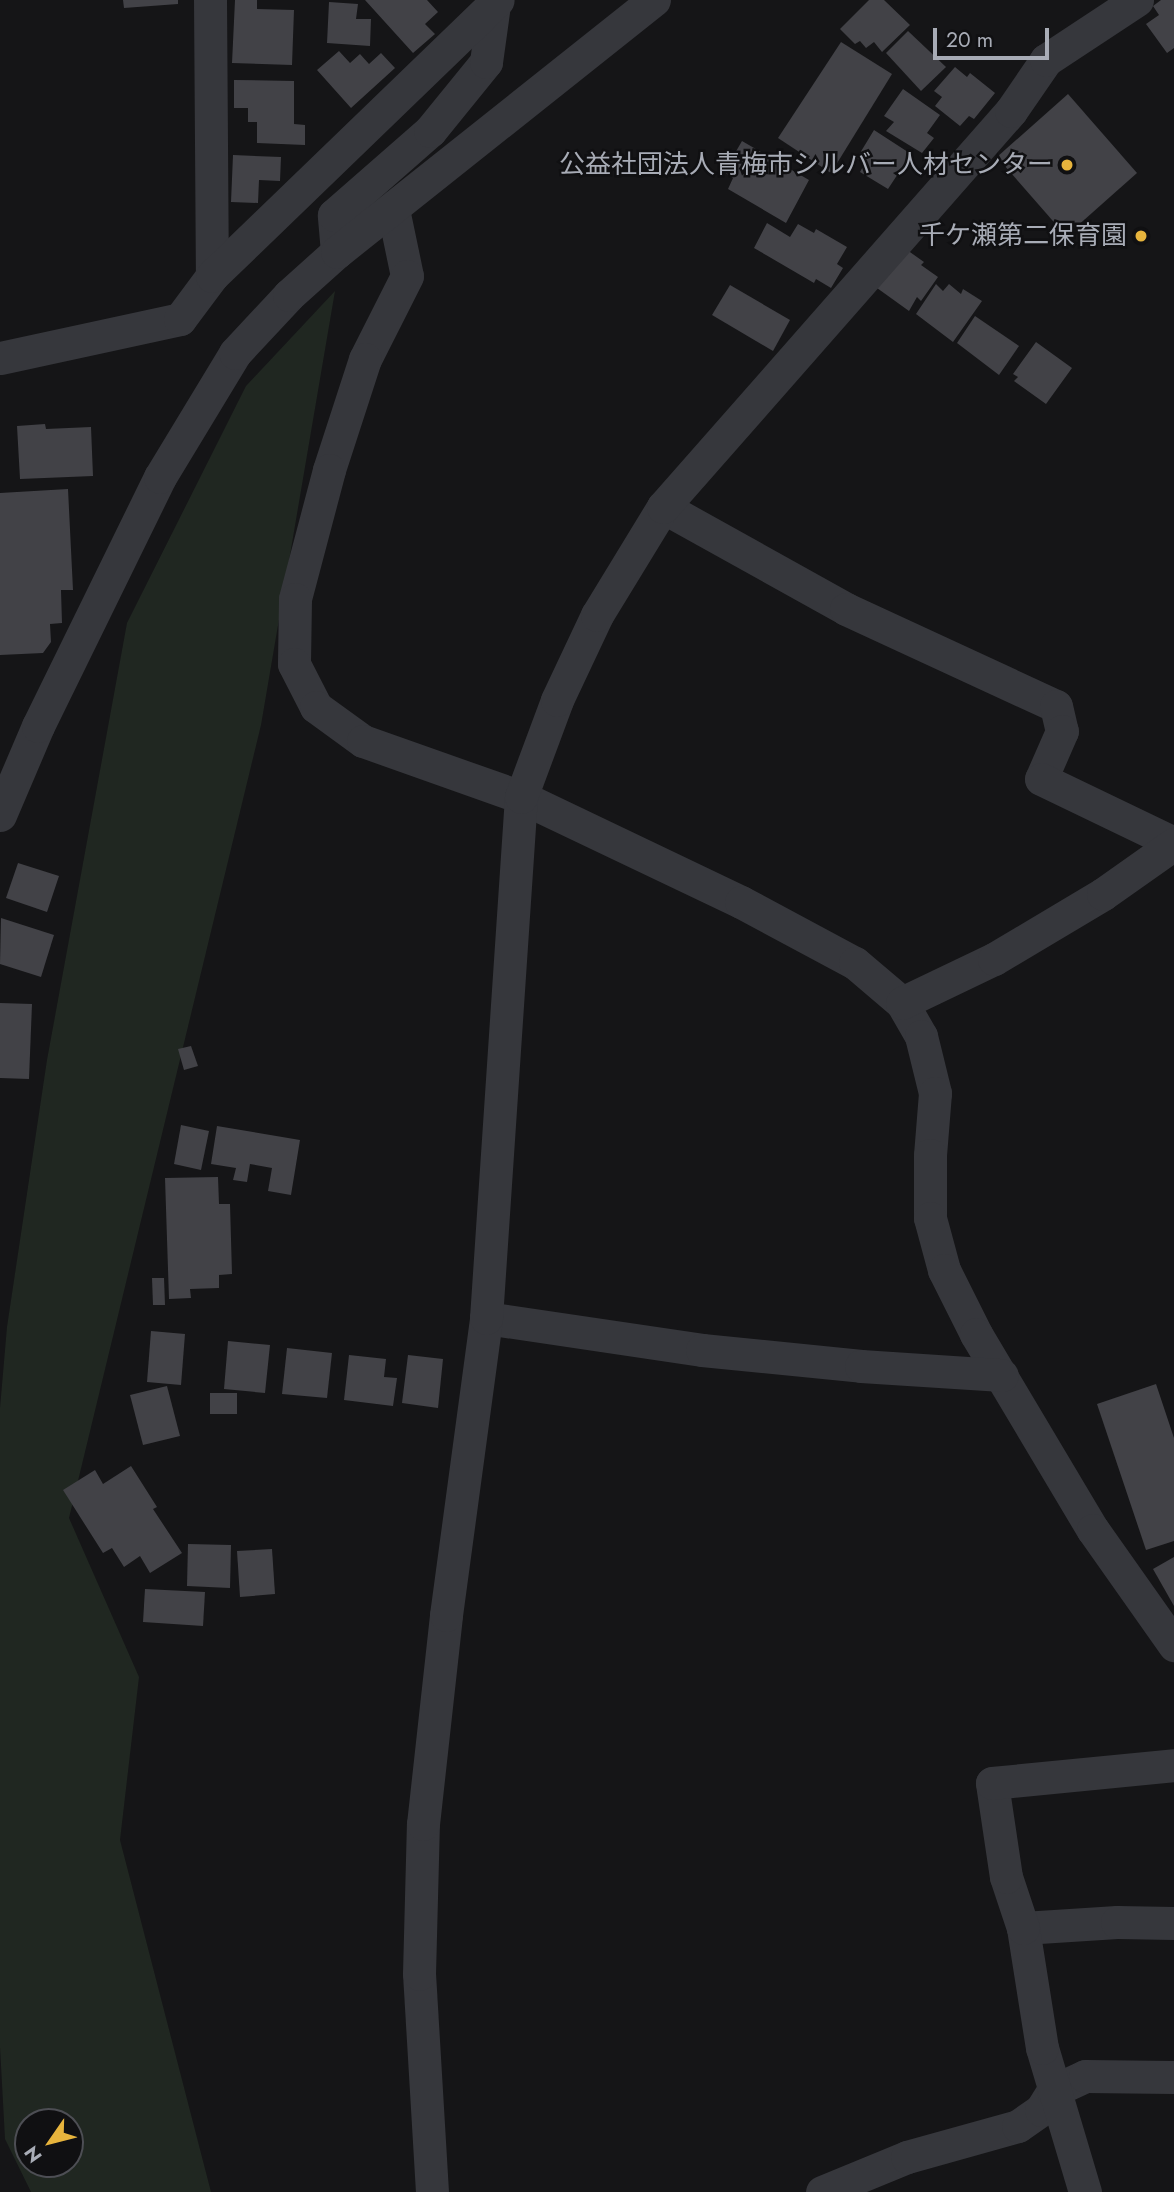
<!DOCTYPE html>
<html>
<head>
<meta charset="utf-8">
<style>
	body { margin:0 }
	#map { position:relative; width:1174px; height:2192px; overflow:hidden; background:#151517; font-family:Jost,"Noto Sans JP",sans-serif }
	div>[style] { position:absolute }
	.green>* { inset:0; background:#202721 }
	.building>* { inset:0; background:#424247 }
	.street>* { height:33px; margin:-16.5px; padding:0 16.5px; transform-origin:16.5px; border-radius:16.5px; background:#36373c }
	.dots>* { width:19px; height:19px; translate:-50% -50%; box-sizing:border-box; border:4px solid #101012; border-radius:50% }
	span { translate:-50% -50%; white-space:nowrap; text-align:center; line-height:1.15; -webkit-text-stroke:5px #101012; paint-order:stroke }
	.poi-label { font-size:26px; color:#a8acb6 }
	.right { translate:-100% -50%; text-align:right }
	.north { position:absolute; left:14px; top:2108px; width:70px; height:70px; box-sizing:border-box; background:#101012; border:2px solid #4d4e54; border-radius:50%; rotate:235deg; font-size:19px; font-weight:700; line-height:28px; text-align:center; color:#a8acb6 }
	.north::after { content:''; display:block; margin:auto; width:24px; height:32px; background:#e7b43d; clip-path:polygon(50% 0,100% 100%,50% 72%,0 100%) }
	.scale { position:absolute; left:933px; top:28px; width:116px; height:32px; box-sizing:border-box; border:4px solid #a8acb6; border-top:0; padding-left:9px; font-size:21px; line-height:24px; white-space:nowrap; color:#a8acb6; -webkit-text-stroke:5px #101012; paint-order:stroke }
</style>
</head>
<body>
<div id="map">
	<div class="green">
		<i style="clip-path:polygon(evenodd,335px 291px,261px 725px,69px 1518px,139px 1677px,120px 1840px,211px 2192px,31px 2192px,5px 2139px,0 2047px,0 1408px,7px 1327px,47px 1060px,127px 623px,246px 386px,335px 291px,28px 2122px,70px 2122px,70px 2164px,28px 2164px,28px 2122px)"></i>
	</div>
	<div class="building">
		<i style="clip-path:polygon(123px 0,178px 0,178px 4px,124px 8px)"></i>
		<i style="clip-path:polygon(235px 0,257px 0,257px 9px,294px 10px,292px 65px,232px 63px)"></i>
		<i style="clip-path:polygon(365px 0,427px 0,438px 12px,425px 24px,435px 34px,413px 53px)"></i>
		<i style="clip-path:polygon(869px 0,884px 0,910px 25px,882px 52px,874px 42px,866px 48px,860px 41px,855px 44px,840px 29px)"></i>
		<i style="clip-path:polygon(1161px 0,1174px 0,1174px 48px,1167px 53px,1146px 24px,1159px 15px,1153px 6px)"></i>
		<i style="clip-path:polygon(329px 2px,358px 4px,356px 19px,371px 19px,370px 46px,327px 43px)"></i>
		<i style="clip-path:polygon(908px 31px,946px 67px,921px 91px,886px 53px)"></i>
		<i style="clip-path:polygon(841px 42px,892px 74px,831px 173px,778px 138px)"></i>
		<i style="clip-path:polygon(339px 51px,350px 63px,360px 54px,369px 64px,381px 53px,395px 68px,351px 108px,317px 70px)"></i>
		<i style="clip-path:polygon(955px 67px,967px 77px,970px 73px,995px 93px,974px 119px,969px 116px,960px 126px,935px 106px,942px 97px,934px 91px)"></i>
		<i style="clip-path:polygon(234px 80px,294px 81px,294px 124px,305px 125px,305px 145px,257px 143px,257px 122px,248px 122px,248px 108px,234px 108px)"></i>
		<i style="clip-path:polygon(903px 89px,940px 115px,927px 133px,934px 138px,922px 153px,886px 131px,894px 122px,884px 116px)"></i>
		<i style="clip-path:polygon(1068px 94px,1137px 173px,1066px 236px,997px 157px)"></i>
		<i style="clip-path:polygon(874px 130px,911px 154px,888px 189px,860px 172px,865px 163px,857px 158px)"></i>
		<i style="clip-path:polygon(742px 141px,809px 180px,786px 223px,728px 189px,733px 178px,724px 172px)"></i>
		<i style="clip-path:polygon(233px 155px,281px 157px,280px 181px,259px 180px,258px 203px,231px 202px)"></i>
		<i style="clip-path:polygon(767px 223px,790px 237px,798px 224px,814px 233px,816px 229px,847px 247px,837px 264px,843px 268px,831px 288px,816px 279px,814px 283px,754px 248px)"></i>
		<i style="clip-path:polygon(900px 245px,924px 262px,921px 265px,938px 277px,921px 301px,917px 297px,909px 311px,877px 288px)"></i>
		<i style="clip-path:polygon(936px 284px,943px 291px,949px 284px,961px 294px,963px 289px,982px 301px,953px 342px,916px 314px)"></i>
		<i style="clip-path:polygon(730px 285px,790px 320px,773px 351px,712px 315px)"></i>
		<i style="clip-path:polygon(975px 316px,1019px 346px,999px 375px,957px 343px)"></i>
		<i style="clip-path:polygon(1036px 342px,1072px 368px,1046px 404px,1014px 381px,1018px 377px,1013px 374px)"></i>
		<i style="clip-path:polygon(45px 424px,46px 429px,91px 427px,93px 476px,20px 479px,17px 426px)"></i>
		<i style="clip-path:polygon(68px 489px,73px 590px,61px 590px,62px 623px,50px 624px,51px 642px,43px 653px,0 655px,0 493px)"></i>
		<i style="clip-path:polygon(18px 863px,59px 876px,47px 912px,6px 898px)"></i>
		<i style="clip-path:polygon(1px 918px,54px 935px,41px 977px,0 964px)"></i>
		<i style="clip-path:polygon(0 1003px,32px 1004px,29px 1079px,0 1078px)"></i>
		<i style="clip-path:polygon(191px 1046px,198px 1066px,184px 1070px,178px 1049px)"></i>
		<i style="clip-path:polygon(181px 1125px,209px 1131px,201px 1170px,174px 1164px)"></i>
		<i style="clip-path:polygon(217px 1126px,300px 1140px,291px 1195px,268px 1191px,272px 1168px,250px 1164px,247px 1182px,233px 1180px,236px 1168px,211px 1164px)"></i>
		<i style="clip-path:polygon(218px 1177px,219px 1204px,230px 1204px,232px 1274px,219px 1275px,219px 1288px,190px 1289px,191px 1298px,169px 1299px,165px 1178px)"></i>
		<i style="clip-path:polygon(152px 1278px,164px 1278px,165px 1305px,153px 1305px)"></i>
		<i style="clip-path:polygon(151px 1331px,185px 1334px,181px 1385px,147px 1382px)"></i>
		<i style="clip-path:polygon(228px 1341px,270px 1345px,265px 1393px,224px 1389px)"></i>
		<i style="clip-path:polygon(287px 1348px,332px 1353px,327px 1398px,282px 1394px)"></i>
		<i style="clip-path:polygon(349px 1355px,386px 1359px,384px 1377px,397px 1378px,393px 1406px,344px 1400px)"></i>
		<i style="clip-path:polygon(408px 1355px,443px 1359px,438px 1408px,402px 1403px)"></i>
		<i style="clip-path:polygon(1156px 1384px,1174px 1438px,1174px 1541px,1146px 1550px,1097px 1404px)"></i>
		<i style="clip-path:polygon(167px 1386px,180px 1436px,143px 1445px,130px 1395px)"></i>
		<i style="clip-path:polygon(210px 1393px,237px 1393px,237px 1414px,210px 1414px)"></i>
		<i style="clip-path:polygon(131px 1466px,157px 1507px,153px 1509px,182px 1553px,150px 1573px,140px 1556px,124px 1567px,112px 1548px,103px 1553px,63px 1490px,95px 1470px,103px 1484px)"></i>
		<i style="clip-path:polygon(188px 1544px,231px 1545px,230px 1588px,187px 1586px)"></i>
		<i style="clip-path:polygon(272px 1549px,275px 1594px,240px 1597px,237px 1551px)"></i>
		<i style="clip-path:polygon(1174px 1557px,1174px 1606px,1153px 1569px)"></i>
		<i style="clip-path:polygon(145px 1589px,205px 1592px,203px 1626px,143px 1622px)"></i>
	</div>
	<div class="street">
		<i style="left:210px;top:0;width:276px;rotate:89.6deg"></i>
		<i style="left:393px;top:209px;width:68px;rotate:78.2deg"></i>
		<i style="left:407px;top:276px;width:93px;rotate:116.8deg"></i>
		<i style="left:365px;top:359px;width:117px;rotate:108deg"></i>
		<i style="left:329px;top:470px;width:133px;rotate:104.8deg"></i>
		<i style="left:295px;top:599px;width:65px;rotate:90.9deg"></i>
		<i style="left:294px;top:664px;width:48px;rotate:62.9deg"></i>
		<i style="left:316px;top:707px;width:58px;rotate:35.9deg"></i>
		<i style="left:363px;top:741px;width:168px;rotate:19.5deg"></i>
		<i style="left:521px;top:797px;width:244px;rotate:25.5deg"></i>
		<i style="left:741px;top:902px;width:129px;rotate:28.2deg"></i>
		<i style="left:855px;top:963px;width:62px;rotate:40.4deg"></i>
		<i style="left:902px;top:1003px;width:38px;rotate:60deg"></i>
		<i style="left:921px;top:1036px;width:59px;rotate:76.2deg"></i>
		<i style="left:935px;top:1093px;width:62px;rotate:94.6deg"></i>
		<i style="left:930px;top:1155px;width:63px;rotate:90deg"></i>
		<i style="left:930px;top:1218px;width:54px;rotate:74.9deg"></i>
		<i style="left:944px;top:1270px;width:72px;rotate:63.4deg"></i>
		<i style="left:976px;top:1334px;width:228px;rotate:59.2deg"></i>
		<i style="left:1093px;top:1530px;width:141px;rotate:54.8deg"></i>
		<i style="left:337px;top:252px;width:37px;rotate:-95deg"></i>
		<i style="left:334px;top:215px;width:128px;rotate:-41.2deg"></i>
		<i style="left:430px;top:131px;width:89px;rotate:-50.9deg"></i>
		<i style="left:486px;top:62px;width:59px;rotate:-82.1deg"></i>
		<i style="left:0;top:358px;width:184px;rotate:-12.2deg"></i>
		<i style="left:180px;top:319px;width:54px;rotate:-53.3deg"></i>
		<i style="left:212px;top:276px;width:397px;rotate:-44deg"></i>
		<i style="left:663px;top:507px;width:210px;rotate:29.1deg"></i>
		<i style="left:846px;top:609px;width:231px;rotate:24.8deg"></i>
		<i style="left:1056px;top:706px;width:26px;rotate:77deg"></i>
		<i style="left:1062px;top:731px;width:52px;rotate:113.6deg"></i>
		<i style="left:1041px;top:779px;width:148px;rotate:25.7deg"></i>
		<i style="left:0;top:815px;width:97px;rotate:-66.9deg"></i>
		<i style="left:38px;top:726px;width:277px;rotate:-63.9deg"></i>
		<i style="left:160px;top:477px;width:145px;rotate:-58.8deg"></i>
		<i style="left:235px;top:353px;width:79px;rotate:-47deg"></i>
		<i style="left:289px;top:295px;width:64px;rotate:-41.9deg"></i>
		<i style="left:337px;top:252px;width:405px;rotate:-38.5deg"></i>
		<i style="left:902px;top:1003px;width:102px;rotate:-25.6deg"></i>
		<i style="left:994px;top:959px;width:127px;rotate:-30.8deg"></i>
		<i style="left:1103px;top:894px;width:87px;rotate:-35.2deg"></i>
		<i style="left:486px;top:1318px;width:218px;rotate:8.4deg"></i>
		<i style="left:702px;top:1350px;width:160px;rotate:5.7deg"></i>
		<i style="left:861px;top:1366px;width:141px;rotate:3.7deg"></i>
		<i style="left:1023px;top:1928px;width:94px;rotate:-3.7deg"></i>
		<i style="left:1117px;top:1922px;width:57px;rotate:1deg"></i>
		<i style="left:432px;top:2192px;width:218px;rotate:-93.4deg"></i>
		<i style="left:419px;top:1974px;width:150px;rotate:-88.5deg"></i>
		<i style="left:423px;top:1824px;width:210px;rotate:-83.7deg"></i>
		<i style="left:446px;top:1615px;width:300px;rotate:-82.3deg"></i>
		<i style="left:486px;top:1318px;width:522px;rotate:-86.16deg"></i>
		<i style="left:521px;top:797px;width:103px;rotate:-69.6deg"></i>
		<i style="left:557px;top:700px;width:94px;rotate:-64.8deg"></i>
		<i style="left:597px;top:615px;width:127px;rotate:-58.6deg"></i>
		<i style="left:663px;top:507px;width:527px;rotate:-48.69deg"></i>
		<i style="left:1011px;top:111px;width:62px;rotate:-55.5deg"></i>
		<i style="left:1046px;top:60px;width:109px;rotate:-33.4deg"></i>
		<i style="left:822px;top:2192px;width:92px;rotate:-22.4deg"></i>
		<i style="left:907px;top:2157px;width:115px;rotate:-15.6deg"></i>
		<i style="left:1018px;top:2126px;width:28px;rotate:-35deg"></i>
		<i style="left:1041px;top:2110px;width:22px;rotate:-58deg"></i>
		<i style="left:1053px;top:2091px;width:35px;rotate:-25deg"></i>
		<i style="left:1085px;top:2076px;width:89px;rotate:0.6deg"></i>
		<i style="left:1085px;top:2192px;width:150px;rotate:-106.6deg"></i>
		<i style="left:1042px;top:2048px;width:121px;rotate:-99deg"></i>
		<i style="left:1023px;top:1928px;width:54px;rotate:-108.4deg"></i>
		<i style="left:1006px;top:1877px;width:95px;rotate:-98.5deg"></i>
		<i style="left:992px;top:1783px;width:183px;rotate:-5.6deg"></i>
	</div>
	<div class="dots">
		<i style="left:1067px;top:165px;background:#e7b43d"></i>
		<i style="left:1141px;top:236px;background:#e7b43d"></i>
	</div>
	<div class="poi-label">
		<span class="right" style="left:1053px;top:165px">公益社団法人青梅市シルバー人材センター</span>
		<span class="right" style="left:1127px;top:236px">千ケ瀬第二保育園</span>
	</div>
	<div class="north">N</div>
	<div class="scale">20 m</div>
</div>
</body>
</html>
